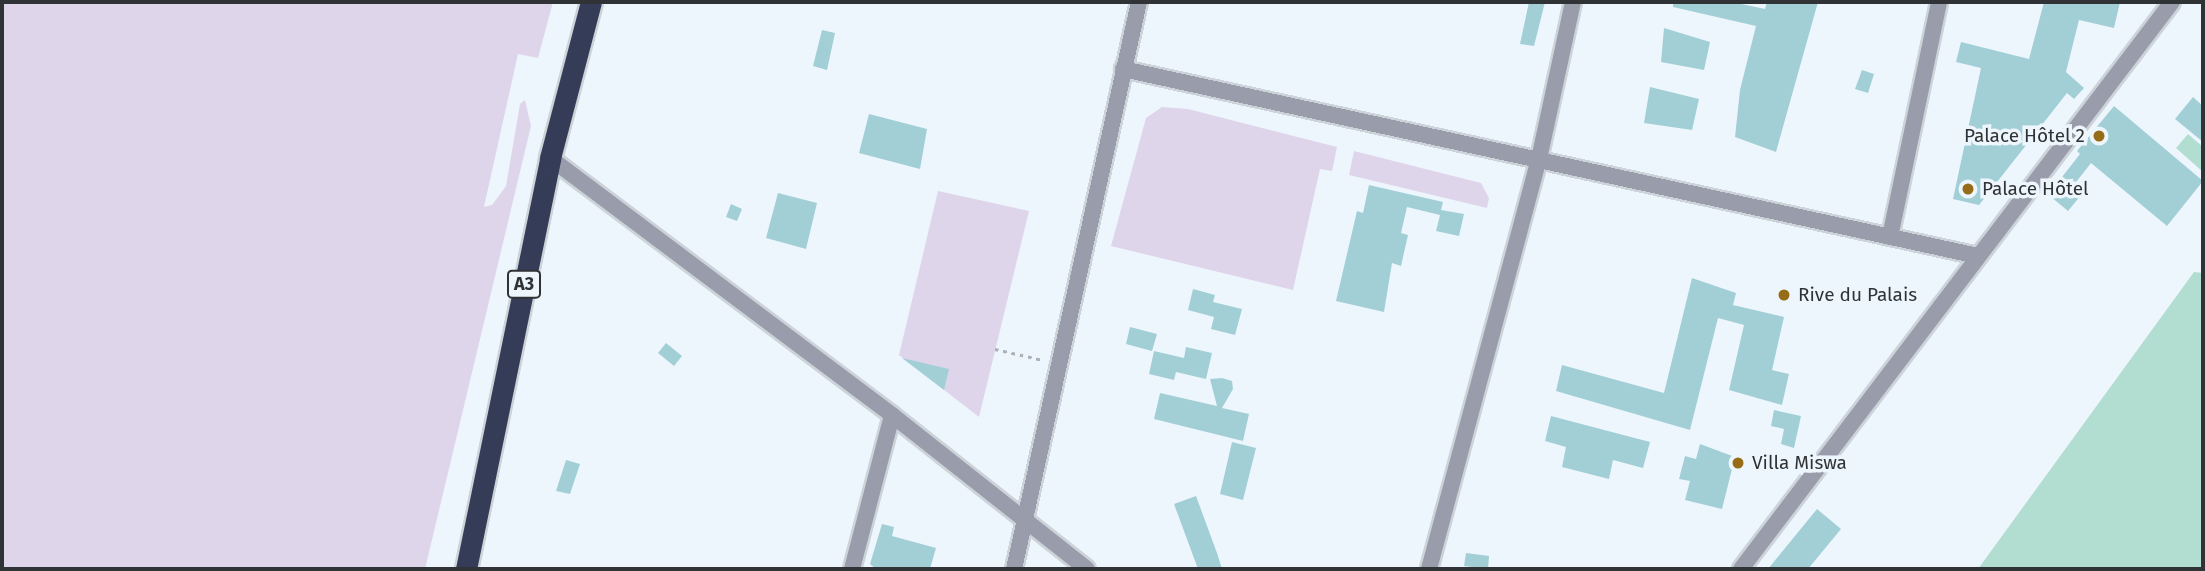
<!DOCTYPE html>
<html>
<head>
<meta charset="utf-8">
<style>
	body { margin:0 }
	#map { position:relative; width:2205px; height:571px; overflow:hidden; background:#eef6fd; font-family:"Fira Sans",sans-serif }
	div>[style] { position:absolute }
	.green>* { inset:0; background:#ded5eb }
	.water>* { inset:0; background:#b2ddd1 }
	.building>* { inset:0; background:#a2cfd6 }
	.path>* { height:2.5px; margin-top:-1.25px; transform-origin:0; background:repeating-linear-gradient(90deg,#abb1b6 0 3.5px,transparent 0 8.5px) }
	.roads { filter:drop-shadow(2px 0 #ccd3d9) drop-shadow(-2px 0 #ccd3d9) drop-shadow(0 2px #ccd3d9) drop-shadow(0 -2px #ccd3d9) }
	.street>* { height:16px; margin:-8px; padding:0 8px; transform-origin:8px; border-radius:8px; background:#999dab }
	.highway>* { height:21px; margin:-10.5px; padding:0 10.5px; transform-origin:10.5px; border-radius:10.5px; background:#353c57 }
	.dots>* { width:19px; height:19px; translate:-50% -50%; box-sizing:border-box; border:4px solid #eef6fd; border-radius:50% }
	span { translate:-50% -50%; white-space:nowrap; text-align:center; line-height:1.15; -webkit-text-stroke:7px #eef6fd; paint-order:stroke }
	.shield-label span { padding:2px 5px; background:#eef6fd; border:2px solid; border-radius:5px; -webkit-text-stroke-width:0 }
	.shield-label { font-size:18px; color:#303335; font-weight:700 }
	.poi-label { font-size:19px; color:#303335 }
	.right { translate:-100% -50%; text-align:right }
	.left { translate:0 -50%; text-align:left }
	.frame { position:absolute; inset:0; border:4px solid #303335; pointer-events:none }
</style>
</head>
<body>
<div id="map">
	<div class="green">
		<i style="clip-path:polygon(2px 2px,553px 2px,538px 58px,518px 54px,484px 207px,492px 205px,506px 186px,520px 104px,525px 100px,531px 126px,425px 569px,2px 569px)"></i>
		<i style="clip-path:polygon(1162px 107px,1188px 109px,1337px 147px,1332px 171px,1320px 169px,1293px 290px,1111px 246px,1146px 118px)"></i>
		<i style="clip-path:polygon(1354px 151px,1481px 183px,1489px 198px,1487px 208px,1349px 175px)"></i>
		<i style="clip-path:polygon(938px 191px,1029px 211px,979px 417px,899px 355px)"></i>
	</div>
	<div class="water">
		<i style="clip-path:polygon(2188px 134px,2203px 147px,2203px 172px,2176px 148px)"></i>
		<i style="clip-path:polygon(2194px 272px,2203px 273px,2203px 569px,1978px 569px)"></i>
	</div>
	<div class="building">
		<i style="clip-path:polygon(1529px 2px,1545px 2px,1534px 46px,1520px 44px)"></i>
		<i style="clip-path:polygon(1673px 2px,1732px 2px,1765px 9px,1767px 2px,1818px 2px,1776px 152px,1735px 137px,1740px 90px,1756px 26px,1673px 7px)"></i>
		<i style="clip-path:polygon(2044px 2px,2120px 2px,2114px 28px,2079px 20px,2066px 72px,2084px 88px,2074px 99px,2067px 93px,1979px 205px,1953px 199px,1981px 68px,1956px 62px,1961px 42px,2029px 59px)"></i>
		<i style="clip-path:polygon(1664px 28px,1710px 42px,1704px 70px,1661px 62px)"></i>
		<i style="clip-path:polygon(822px 30px,835px 33px,827px 70px,813px 66px)"></i>
		<i style="clip-path:polygon(1862px 70px,1874px 74px,1868px 93px,1855px 89px)"></i>
		<i style="clip-path:polygon(1650px 87px,1699px 99px,1692px 130px,1644px 123px)"></i>
		<i style="clip-path:polygon(2193px 97px,2203px 106px,2203px 142px,2175px 119px)"></i>
		<i style="clip-path:polygon(2114px 106px,2203px 181px,2167px 226px,2091px 163px,2073px 186px,2082px 194px,2068px 211px,2045px 192px,2062px 177px,2080px 154px,2077px 151px)"></i>
		<i style="clip-path:polygon(869px 114px,927px 129px,920px 169px,859px 153px)"></i>
		<i style="clip-path:polygon(1369px 185px,1443px 202px,1441px 210px,1464px 214px,1459px 236px,1436px 231px,1440px 215px,1407px 207px,1401px 233px,1408px 235px,1401px 266px,1392px 263px,1384px 312px,1336px 301px,1357px 211px,1363px 213px)"></i>
		<i style="clip-path:polygon(778px 193px,817px 203px,806px 249px,766px 238px)"></i>
		<i style="clip-path:polygon(731px 204px,742px 209px,737px 221px,726px 217px)"></i>
		<i style="clip-path:polygon(1692px 278px,1736px 293px,1733px 305px,1784px 317px,1772px 370px,1789px 374px,1782px 405px,1729px 390px,1744px 325px,1718px 318px,1690px 430px,1556px 391px,1562px 365px,1664px 393px)"></i>
		<i style="clip-path:polygon(1193px 289px,1215px 295px,1213px 302px,1242px 309px,1235px 335px,1211px 329px,1214px 317px,1188px 310px)"></i>
		<i style="clip-path:polygon(1130px 327px,1157px 334px,1152px 351px,1126px 344px)"></i>
		<i style="clip-path:polygon(666px 343px,682px 356px,674px 366px,658px 353px)"></i>
		<i style="clip-path:polygon(1186px 347px,1212px 353px,1206px 379px,1176px 372px,1174px 380px,1149px 374px,1154px 351px,1184px 358px)"></i>
		<i style="clip-path:polygon(902px 358px,949px 369px,944px 390px)"></i>
		<i style="clip-path:polygon(1222px 378px,1232px 381px,1233px 389px,1222px 408px,1249px 414px,1243px 441px,1154px 419px,1160px 393px,1217px 406px,1210px 379px)"></i>
		<i style="clip-path:polygon(1774px 410px,1801px 416px,1794px 448px,1781px 444px,1784px 429px,1771px 426px)"></i>
		<i style="clip-path:polygon(1551px 416px,1650px 442px,1643px 468px,1613px 460px,1609px 479px,1562px 467px,1566px 447px,1545px 441px)"></i>
		<i style="clip-path:polygon(1232px 442px,1256px 448px,1243px 500px,1220px 494px)"></i>
		<i style="clip-path:polygon(1700px 444px,1735px 457px,1722px 509px,1685px 500px,1690px 481px,1679px 479px,1685px 456px,1696px 459px)"></i>
		<i style="clip-path:polygon(566px 460px,580px 464px,570px 494px,556px 491px)"></i>
		<i style="clip-path:polygon(1196px 496px,1217px 553px,1222px 569px,1198px 569px,1174px 504px)"></i>
		<i style="clip-path:polygon(1817px 509px,1841px 529px,1808px 569px,1768px 569px)"></i>
		<i style="clip-path:polygon(882px 524px,894px 527px,892px 536px,936px 548px,930px 569px,876px 569px,870px 564px)"></i>
		<i style="clip-path:polygon(1466px 553px,1489px 556px,1488px 569px,1464px 566px)"></i>
	</div>
	<div class="path">
		<i style="left:995px;top:349px;width:49px;rotate:12.9deg"></i>
	</div>
	<div class="roads">
		<div class="street">
			<i style="left:1123px;top:69px;width:875px;rotate:12.34deg"></i>
			<i style="left:550px;top:158px;width:428px;rotate:36.9deg"></i>
			<i style="left:892px;top:415px;width:248px;rotate:38.3deg"></i>
			<i style="left:1890px;top:237px;width:240px;rotate:-78.2deg"></i>
			<i style="left:852px;top:569px;width:159px;rotate:-75.4deg"></i>
			<i style="left:1014px;top:569px;width:581px;rotate:-77.57deg"></i>
			<i style="left:1429px;top:569px;width:424px;rotate:-75deg"></i>
			<i style="left:1539px;top:159px;width:161px;rotate:-77.8deg"></i>
			<i style="left:1741px;top:569px;width:712px;rotate:-52.76deg"></i>
		</div>
		<div class="highway">
			<i style="left:466px;top:569px;width:419px;rotate:-78.4deg"></i>
			<i style="left:550px;top:158px;width:161px;rotate:-75.3deg"></i>
		</div>
	</div>
	<div class="dots">
		<i style="left:2099px;top:136px;background:#966c17"></i>
		<i style="left:1968px;top:189px;background:#966c17"></i>
		<i style="left:1784px;top:295px;background:#966c17"></i>
		<i style="left:1738px;top:463px;background:#966c17"></i>
	</div>
	<div class="shield-label">
		<span style="left:524px;top:284px">A3</span>
	</div>
	<div class="poi-label">
		<span class="right" style="left:2085px;top:136px">Palace Hôtel 2</span>
		<span class="left" style="left:1982px;top:189px">Palace Hôtel</span>
		<span class="left" style="left:1798px;top:295px">Rive du Palais</span>
		<span class="left" style="left:1752px;top:463px">Villa Miswa</span>
	</div>
	<div class="frame"></div>
</div>
</body>
</html>
